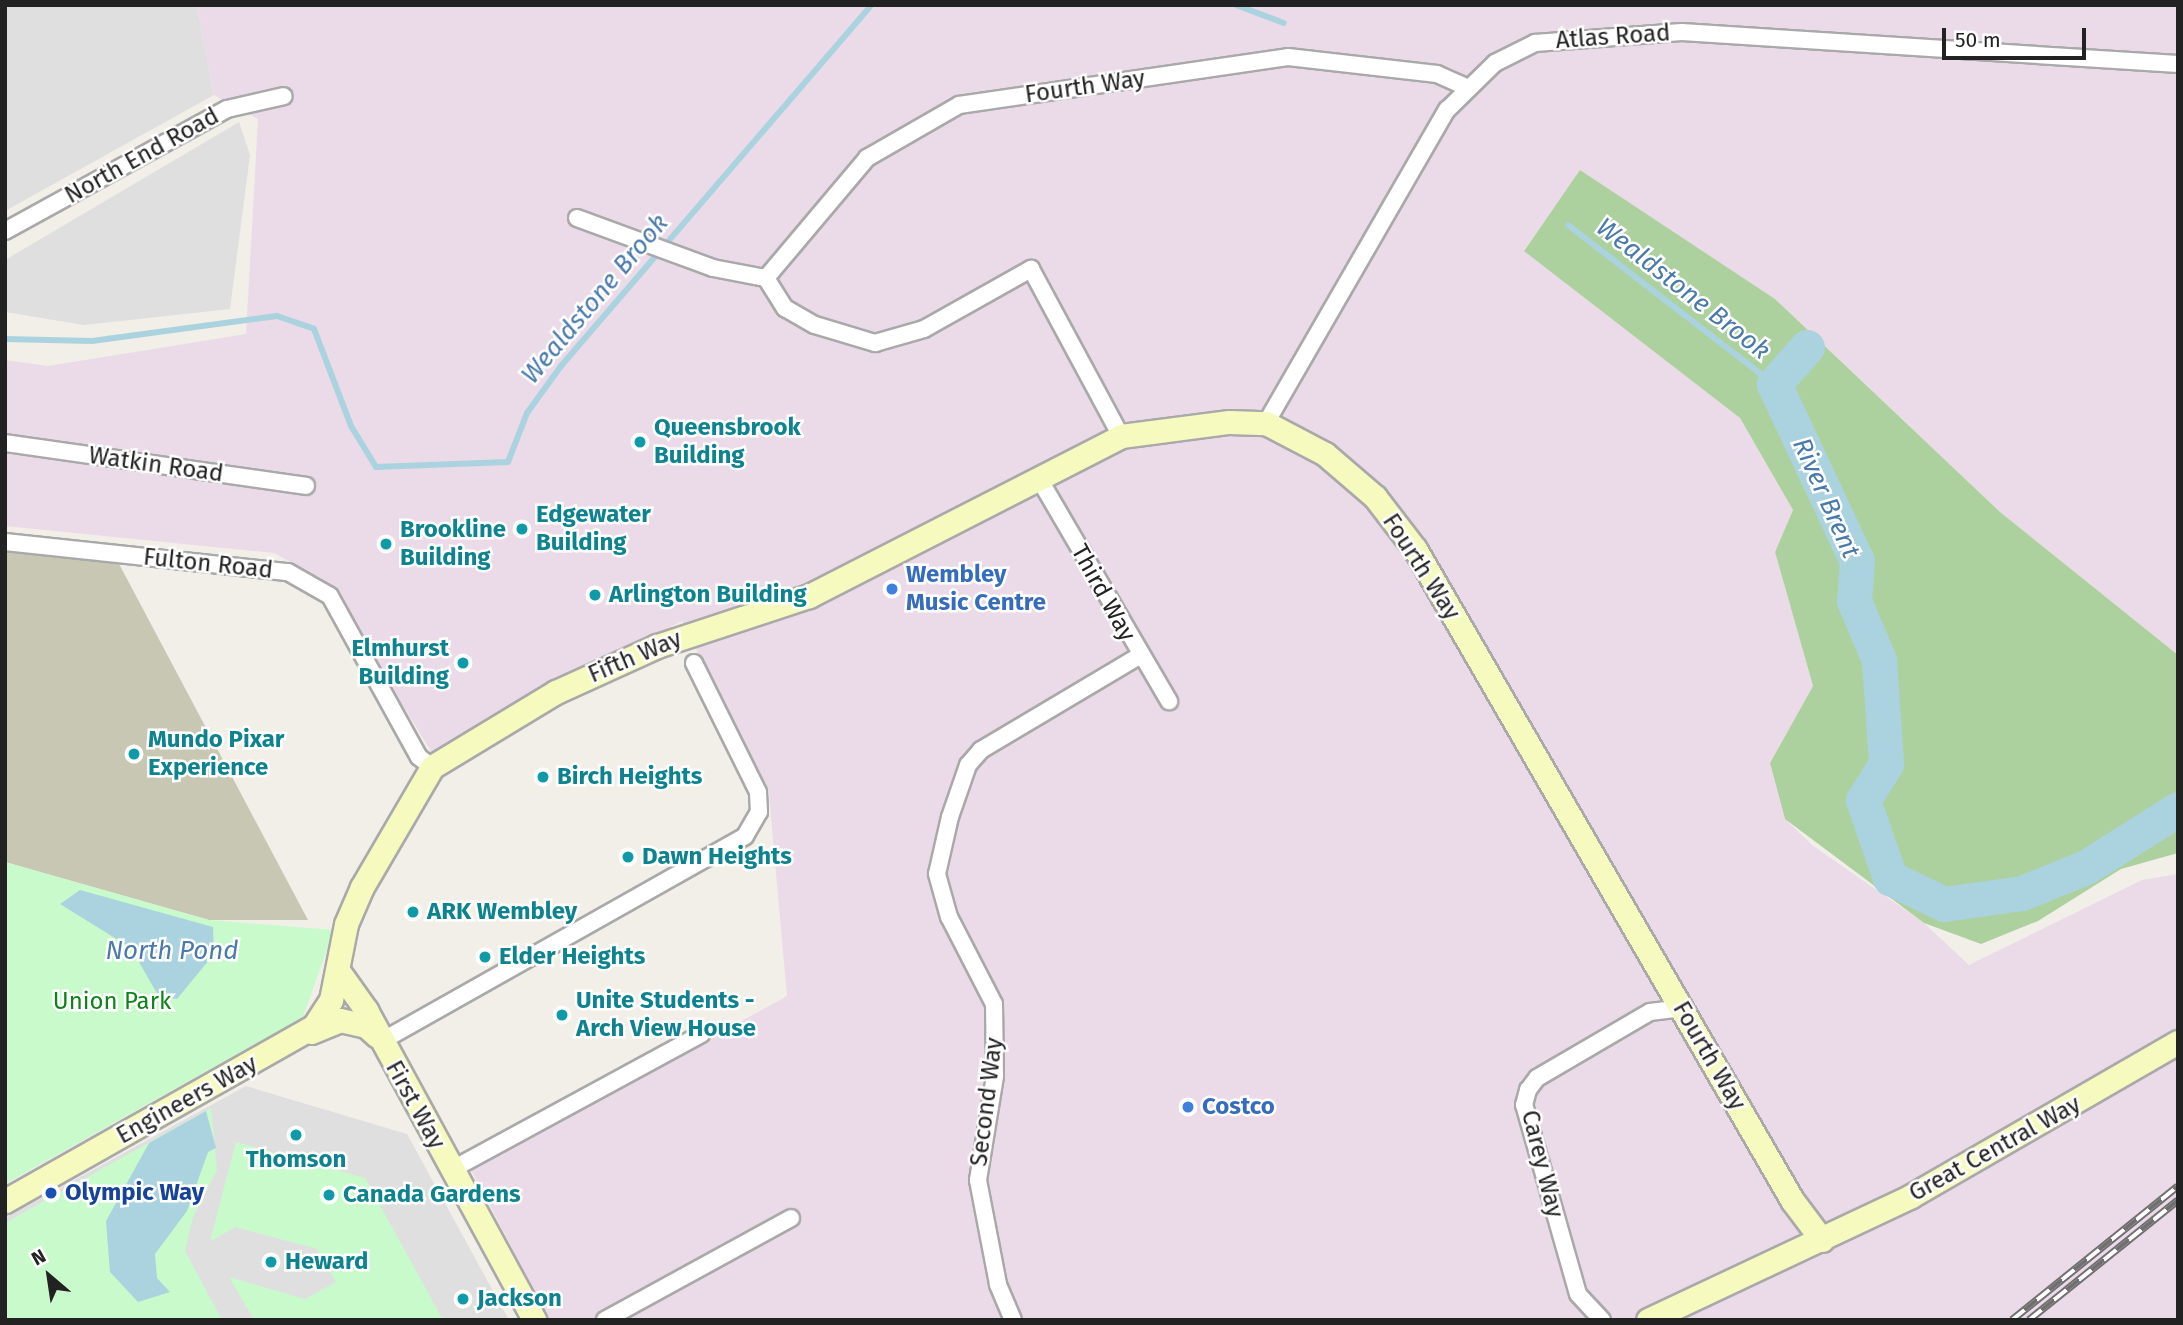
<!DOCTYPE html>
<html>
<head>
<meta charset="utf-8">
<style>
	body { margin:0 }
	#map { position:relative; width:2183px; height:1325px; overflow:hidden; background:#f2efe9; font-family:"Fira Sans",sans-serif }
	div>[style] { position:absolute }
	.residential>* { inset:0; background:#e0dfdf }
	.industrial>* { inset:0; background:#ebdbe8 }
	.construction>* { inset:0; background:#c7c7b4 }
	.forest>* { inset:0; background:#add19e }
	.park>* { inset:0; background:#c8facc }
	.water>* { inset:0; background:#aad3df }
	.stream>* { height:6px; margin:-3px; padding:0 3px; transform-origin:3px; border-radius:3px; background:#aad3df }
	.river>* { height:35px; margin:-17.5px; padding:0 17.5px; transform-origin:17.5px; border-radius:17.5px; background:#aad3df }
	.roads { filter:drop-shadow(2px 0 #a9a9a9) drop-shadow(-2px 0 #a9a9a9) drop-shadow(0 2px #a9a9a9) drop-shadow(0 -2px #a9a9a9) }
	.street>* { height:16px; margin:-8px; padding:0 8px; transform-origin:8px; border-radius:8px; background:#fff }
	.secondary>* { height:23px; margin:-11.5px; padding:0 11.5px; transform-origin:11.5px; border-radius:11.5px; background:#f7fabf }
	.rail>* { height:8px; margin-top:-4px; transform-origin:0; background:repeating-linear-gradient(90deg,#fff 0 16px,#707070 0 32px); box-sizing:border-box; border-block:2px solid #707070 }
	.dots>* { width:19px; height:19px; translate:-50% -50%; box-sizing:border-box; border:4px solid #fff; border-radius:50% }
	span { translate:-50% -50%; white-space:nowrap; text-align:center; line-height:1.15; -webkit-text-stroke:5px #fff; paint-order:stroke }
	.street-label { font-size:24px; color:#222 }
	.culture-label { font-size:24px; color:#0d838f; font-weight:700 }
	.left { translate:0 -50%; text-align:left }
	.right { translate:-100% -50%; text-align:right }
	.shop-label { font-size:24px; color:#366cbe; font-weight:700 }
	.park-label { font-size:24px; color:#0c8416 }
	.transit-label { font-size:24px; color:#164399; font-weight:700 }
	.water-label { font-size:26px; color:#4a7aab; font-style:italic }
	.frame { position:absolute; inset:0; border:7px solid #222; pointer-events:none }
	.north { position:absolute; left:14px; top:1241px; width:70px; height:70px; -webkit-text-stroke:5px #fff; paint-order:stroke; rotate:331deg; font-size:19px; font-weight:700; line-height:28px; text-align:center; color:#222 }
	.north::after { content:''; display:block; margin:auto; width:24px; height:32px; background:#222; clip-path:polygon(50% 0,100% 100%,50% 72%,0 100%) }
	.scale { position:absolute; left:1942px; top:28px; width:144px; height:32px; box-sizing:border-box; border:4px solid #222; border-top:0; padding-left:9px; font-size:21px; line-height:24px; white-space:nowrap; color:#222; -webkit-text-stroke:5px #fff; paint-order:stroke }
</style>
</head>
<body>
<div id="map">
	<div class="residential">
		<i style="clip-path:polygon(5px 5px,197px 5px,214px 95px,5px 211px)"></i>
		<i style="clip-path:polygon(239px 122px,250px 155px,230px 309px,84px 325px,5px 312px,5px 260px)"></i>
		<i style="clip-path:polygon(246px 1086px,407px 1134px,509px 1320px,5px 1320px,5px 1218px)"></i>
	</div>
	<div class="industrial">
		<i style="clip-path:polygon(197px 5px,2178px 5px,2178px 655px,2000px 512px,1775px 299px,1580px 171px,1524px 250px,1740px 418px,1793px 510px,1775px 552px,1813px 686px,1770px 763px,1785px 819px,1812px 845px,1924px 923px,1969px 965px,2142px 880px,2178px 874px,2178px 1320px,550px 1320px,471px 1170px,787px 996px,769px 794px,682px 621px,432px 753px,327px 582px,274px 553px,5px 526px,5px 360px,48px 366px,246px 334px,258px 119px,214px 95px)"></i>
	</div>
	<div class="construction">
		<i style="clip-path:polygon(5px 551px,118px 562px,308px 920px,209px 920px,5px 862px)"></i>
	</div>
	<div class="forest">
		<i style="clip-path:polygon(1580px 170px,1775px 299px,2000px 512px,2178px 655px,2178px 853px,2121px 869px,2038px 921px,1981px 944px,1924px 923px,1785px 819px,1770px 763px,1813px 686px,1775px 552px,1793px 510px,1740px 418px,1524px 251px)"></i>
	</div>
	<div class="park">
		<i style="clip-path:polygon(5px 862px,209px 920px,334px 930px,303px 1017px,5px 1184px)"></i>
		<i style="clip-path:polygon(211px 1108px,217px 1170px,193px 1217px,185px 1251px,222px 1320px,5px 1320px,5px 1223px)"></i>
		<i style="clip-path:polygon(236px 1142px,365px 1178px,443px 1320px,254px 1320px,229px 1277px,305px 1299px,336px 1282px,317px 1249px,236px 1227px,210px 1241px)"></i>
	</div>
	<div class="water">
		<i style="clip-path:polygon(80px 890px,213px 927px,214px 954px,177px 999px,159px 997px,131px 948px,60px 904px)"></i>
		<i style="clip-path:polygon(206px 1111px,216px 1148px,208px 1152px,187px 1211px,155px 1254px,157px 1278px,170px 1292px,138px 1302px,110px 1272px,106px 1221px,149px 1143px)"></i>
	</div>
	<div class="stream">
		<i style="left:1236px;top:5px;width:51px;rotate:20.6deg"></i>
		<i style="left:1568px;top:225px;width:260px;rotate:37.7deg"></i>
		<i style="left:5px;top:339px;width:87px;rotate:1.3deg"></i>
		<i style="left:92px;top:341px;width:187px;rotate:-7.7deg"></i>
		<i style="left:277px;top:316px;width:39px;rotate:19deg"></i>
		<i style="left:314px;top:329px;width:104px;rotate:69.1deg"></i>
		<i style="left:351px;top:426px;width:48px;rotate:58.6deg"></i>
		<i style="left:376px;top:467px;width:132px;rotate:-2.2deg"></i>
		<i style="left:508px;top:462px;width:53px;rotate:-68.8deg"></i>
		<i style="left:527px;top:413px;width:58px;rotate:-54.1deg"></i>
		<i style="left:561px;top:366px;width:476px;rotate:-49.3deg"></i>
	</div>
	<div class="river">
		<i style="left:1807px;top:347px;width:50px;rotate:131.7deg"></i>
		<i style="left:1774px;top:384px;width:195px;rotate:64.9deg"></i>
		<i style="left:1857px;top:561px;width:40px;rotate:94.3deg"></i>
		<i style="left:1854px;top:601px;width:64px;rotate:67deg"></i>
		<i style="left:1879px;top:660px;width:104px;rotate:86.1deg"></i>
		<i style="left:1886px;top:764px;width:43px;rotate:122.6deg"></i>
		<i style="left:1863px;top:800px;width:83px;rotate:70.9deg"></i>
		<i style="left:1890px;top:878px;width:60px;rotate:25.7deg"></i>
		<i style="left:1944px;top:904px;width:79px;rotate:-8deg"></i>
		<i style="left:2022px;top:893px;width:69px;rotate:-22.1deg"></i>
		<i style="left:2086px;top:867px;width:109px;rotate:-32.2deg"></i>
	</div>
	<div class="roads">
		<div class="street">
			<i style="left:577px;top:218px;width:145px;rotate:20.2deg"></i>
			<i style="left:713px;top:268px;width:54px;rotate:10.7deg"></i>
			<i style="left:766px;top:278px;width:36px;rotate:58deg"></i>
			<i style="left:785px;top:308px;width:34px;rotate:30deg"></i>
			<i style="left:815px;top:325px;width:63px;rotate:16.7deg"></i>
			<i style="left:875px;top:343px;width:51px;rotate:-15.9deg"></i>
			<i style="left:924px;top:329px;width:123px;rotate:-29.3deg"></i>
			<i style="left:1031px;top:269px;width:190px;rotate:61.7deg"></i>
			<i style="left:5px;top:231px;width:253px;rotate:-28.8deg"></i>
			<i style="left:227px;top:109px;width:58px;rotate:-12.8deg"></i>
			<i style="left:766px;top:278px;width:157px;rotate:-49.9deg"></i>
			<i style="left:867px;top:158px;width:106px;rotate:-29.9deg"></i>
			<i style="left:959px;top:105px;width:332px;rotate:-8.3deg"></i>
			<i style="left:1288px;top:57px;width:150px;rotate:6.5deg"></i>
			<i style="left:1437px;top:74px;width:35px;rotate:24deg"></i>
			<i style="left:1266px;top:423px;width:362px;rotate:-60deg"></i>
			<i style="left:1447px;top:110px;width:67px;rotate:-44.4deg"></i>
			<i style="left:1495px;top:63px;width:45px;rotate:-26.6deg"></i>
			<i style="left:1535px;top:43px;width:147px;rotate:-4.3deg"></i>
			<i style="left:1682px;top:32px;width:497px;rotate:3.7deg"></i>
			<i style="left:5px;top:443px;width:304px;rotate:8.1deg"></i>
			<i style="left:1041px;top:482px;width:254px;rotate:59.7deg"></i>
			<i style="left:5px;top:542px;width:285px;rotate:6.1deg"></i>
			<i style="left:288px;top:572px;width:48px;rotate:29.7deg"></i>
			<i style="left:330px;top:596px;width:184px;rotate:61.1deg"></i>
			<i style="left:419px;top:757px;width:16px;rotate:38deg"></i>
			<i style="left:380px;top:1042px;width:419px;rotate:-29.4deg"></i>
			<i style="left:745px;top:836px;width:28px;rotate:-60deg"></i>
			<i style="left:759px;top:812px;width:20px;rotate:-93deg"></i>
			<i style="left:758px;top:792px;width:144px;rotate:-116.4deg"></i>
			<i style="left:451px;top:1170px;width:285px;rotate:-28.5deg"></i>
			<i style="left:605px;top:1320px;width:212px;rotate:-28.7deg"></i>
			<i style="left:1013px;top:1320px;width:39px;rotate:-113deg"></i>
			<i style="left:998px;top:1284px;width:106px;rotate:-100.9deg"></i>
			<i style="left:978px;top:1180px;width:105px;rotate:-80.7deg"></i>
			<i style="left:995px;top:1076px;width:72px;rotate:-90.8deg"></i>
			<i style="left:994px;top:1004px;width:98px;rotate:-117.3deg"></i>
			<i style="left:949px;top:917px;width:45px;rotate:-105.6deg"></i>
			<i style="left:937px;top:874px;width:58px;rotate:-77.2deg"></i>
			<i style="left:950px;top:817px;width:55px;rotate:-70.9deg"></i>
			<i style="left:968px;top:765px;width:20px;rotate:-49deg"></i>
			<i style="left:981px;top:750px;width:184px;rotate:-30.7deg"></i>
			<i style="left:1602px;top:1320px;width:35px;rotate:-133deg"></i>
			<i style="left:1578px;top:1294px;width:197px;rotate:-105.9deg"></i>
			<i style="left:1524px;top:1105px;width:16px;rotate:-75deg"></i>
			<i style="left:1528px;top:1090px;width:15px;rotate:-53deg"></i>
			<i style="left:1537px;top:1078px;width:131px;rotate:-30.3deg"></i>
			<i style="left:1650px;top:1012px;width:31px;rotate:-7deg"></i>
		</div>
		<div class="secondary">
			<i style="left:339px;top:972px;width:47px;rotate:54.6deg"></i>
			<i style="left:366px;top:1010px;width:353px;rotate:61.5deg"></i>
			<i style="left:311px;top:1032px;width:31px;rotate:-22deg"></i>
			<i style="left:340px;top:1020px;width:27px;rotate:13deg"></i>
			<i style="left:366px;top:1026px;width:15px;rotate:42deg"></i>
			<i style="left:5px;top:1201px;width:355px;rotate:-29.5deg"></i>
			<i style="left:314px;top:1026px;width:31px;rotate:-57deg"></i>
			<i style="left:331px;top:1000px;width:77px;rotate:-78.8deg"></i>
			<i style="left:346px;top:924px;width:40px;rotate:-66.6deg"></i>
			<i style="left:362px;top:887px;width:139px;rotate:-59.7deg"></i>
			<i style="left:432px;top:767px;width:145px;rotate:-31.2deg"></i>
			<i style="left:556px;top:692px;width:111px;rotate:-24.5deg"></i>
			<i style="left:657px;top:646px;width:160px;rotate:-18.2deg"></i>
			<i style="left:809px;top:596px;width:351px;rotate:-27.1deg"></i>
			<i style="left:1121px;top:436px;width:109px;rotate:-7.4deg"></i>
			<i style="left:1229px;top:422px;width:37px;rotate:2deg"></i>
			<i style="left:1266px;top:423px;width:67px;rotate:27.7deg"></i>
			<i style="left:1325px;top:454px;width:66px;rotate:40.7deg"></i>
			<i style="left:1375px;top:497px;width:66px;rotate:52.4deg"></i>
			<i style="left:1415px;top:549px;width:752px;rotate:59.92deg"></i>
			<i style="left:1792px;top:1200px;width:50px;rotate:53.1deg"></i>
			<i style="left:1648px;top:1320px;width:291px;rotate:-25.2deg"></i>
			<i style="left:1911px;top:1196px;width:308px;rotate:-30deg"></i>
		</div>
	</div>
	<div class="rail">
		<i style="left:2012px;top:1320px;width:213px;rotate:-38.9deg"></i>
		<i style="left:2029px;top:1320px;width:191px;rotate:-38.8deg"></i>
	</div>
	<div class="dots">
		<i style="left:640px;top:442px;background:#0f9aa8"></i>
		<i style="left:522px;top:529px;background:#0f9aa8"></i>
		<i style="left:386px;top:544px;background:#0f9aa8"></i>
		<i style="left:892px;top:589px;background:#3f7fe0"></i>
		<i style="left:595px;top:595px;background:#0f9aa8"></i>
		<i style="left:463px;top:663px;background:#0f9aa8"></i>
		<i style="left:134px;top:754px;background:#0f9aa8"></i>
		<i style="left:543px;top:777px;background:#0f9aa8"></i>
		<i style="left:628px;top:857px;background:#0f9aa8"></i>
		<i style="left:413px;top:912px;background:#0f9aa8"></i>
		<i style="left:485px;top:957px;background:#0f9aa8"></i>
		<i style="left:562px;top:1015px;background:#0f9aa8"></i>
		<i style="left:1188px;top:1107px;background:#3f7fe0"></i>
		<i style="left:296px;top:1135px;background:#0f9aa8"></i>
		<i style="left:51px;top:1193px;background:#1a4fb4"></i>
		<i style="left:329px;top:1195px;background:#0f9aa8"></i>
		<i style="left:271px;top:1262px;background:#0f9aa8"></i>
		<i style="left:463px;top:1299px;background:#0f9aa8"></i>
	</div>
	<div class="street-label">
		<span style="left:1613px;top:37px;rotate:-4deg">Atlas Road</span>
		<span style="left:1085px;top:87px;rotate:-8deg">Fourth Way</span>
		<span style="left:142px;top:156px;rotate:-29deg">North End Road</span>
		<span style="left:156px;top:465px;rotate:8deg">Watkin Road</span>
		<span style="left:208px;top:564px;rotate:6deg">Fulton Road</span>
		<span style="left:1421px;top:567px;rotate:57deg">Fourth Way</span>
		<span style="left:1103px;top:593px;rotate:61deg">Third Way</span>
		<span style="left:635px;top:657px;rotate:-23deg">Fifth Way</span>
		<span style="left:1709px;top:1056px;rotate:60deg">Fourth Way</span>
		<span style="left:187px;top:1100px;rotate:-29deg">Engineers Way</span>
		<span style="left:987px;top:1102px;rotate:-83deg">Second Way</span>
		<span style="left:415px;top:1105px;rotate:61deg">First Way</span>
		<span style="left:1995px;top:1149px;rotate:-29deg">Great Central Way</span>
		<span style="left:1542px;top:1164px;rotate:76deg">Carey Way</span>
	</div>
	<div class="culture-label">
		<span class="left" style="left:654px;top:442px">Queensbrook<br>Building</span>
		<span class="left" style="left:536px;top:529px">Edgewater<br>Building</span>
		<span class="left" style="left:400px;top:544px">Brookline<br>Building</span>
		<span class="left" style="left:609px;top:595px">Arlington Building</span>
		<span class="right" style="left:449px;top:663px">Elmhurst<br>Building</span>
		<span class="left" style="left:148px;top:754px">Mundo Pixar<br>Experience</span>
		<span class="left" style="left:557px;top:777px">Birch Heights</span>
		<span class="left" style="left:642px;top:857px">Dawn Heights</span>
		<span class="left" style="left:427px;top:912px">ARK Wembley</span>
		<span class="left" style="left:499px;top:957px">Elder Heights</span>
		<span class="left" style="left:576px;top:1015px">Unite Students -<br>Arch View House</span>
		<span style="left:296px;top:1160px">Thomson</span>
		<span class="left" style="left:343px;top:1195px">Canada Gardens</span>
		<span class="left" style="left:285px;top:1262px">Heward</span>
		<span class="left" style="left:477px;top:1299px">Jackson</span>
	</div>
	<div class="shop-label">
		<span class="left" style="left:906px;top:589px">Wembley<br>Music Centre</span>
		<span class="left" style="left:1202px;top:1107px">Costco</span>
	</div>
	<div class="park-label">
		<span style="left:112px;top:1002px">Union Park</span>
	</div>
	<div class="transit-label">
		<span class="left" style="left:65px;top:1193px">Olympic Way</span>
	</div>
	<div class="water-label">
		<span style="left:1683px;top:289px;rotate:38deg">Wealdstone Brook</span>
		<span style="left:595px;top:299px;rotate:-50deg">Wealdstone Brook</span>
		<span style="left:1826px;top:498px;rotate:66deg">River Brent</span>
		<span style="left:172px;top:951px">North Pond</span>
	</div>
	<div class="frame"></div>
	<div class="north">N</div>
	<div class="scale">50 m</div>
</div>
</body>
</html>
